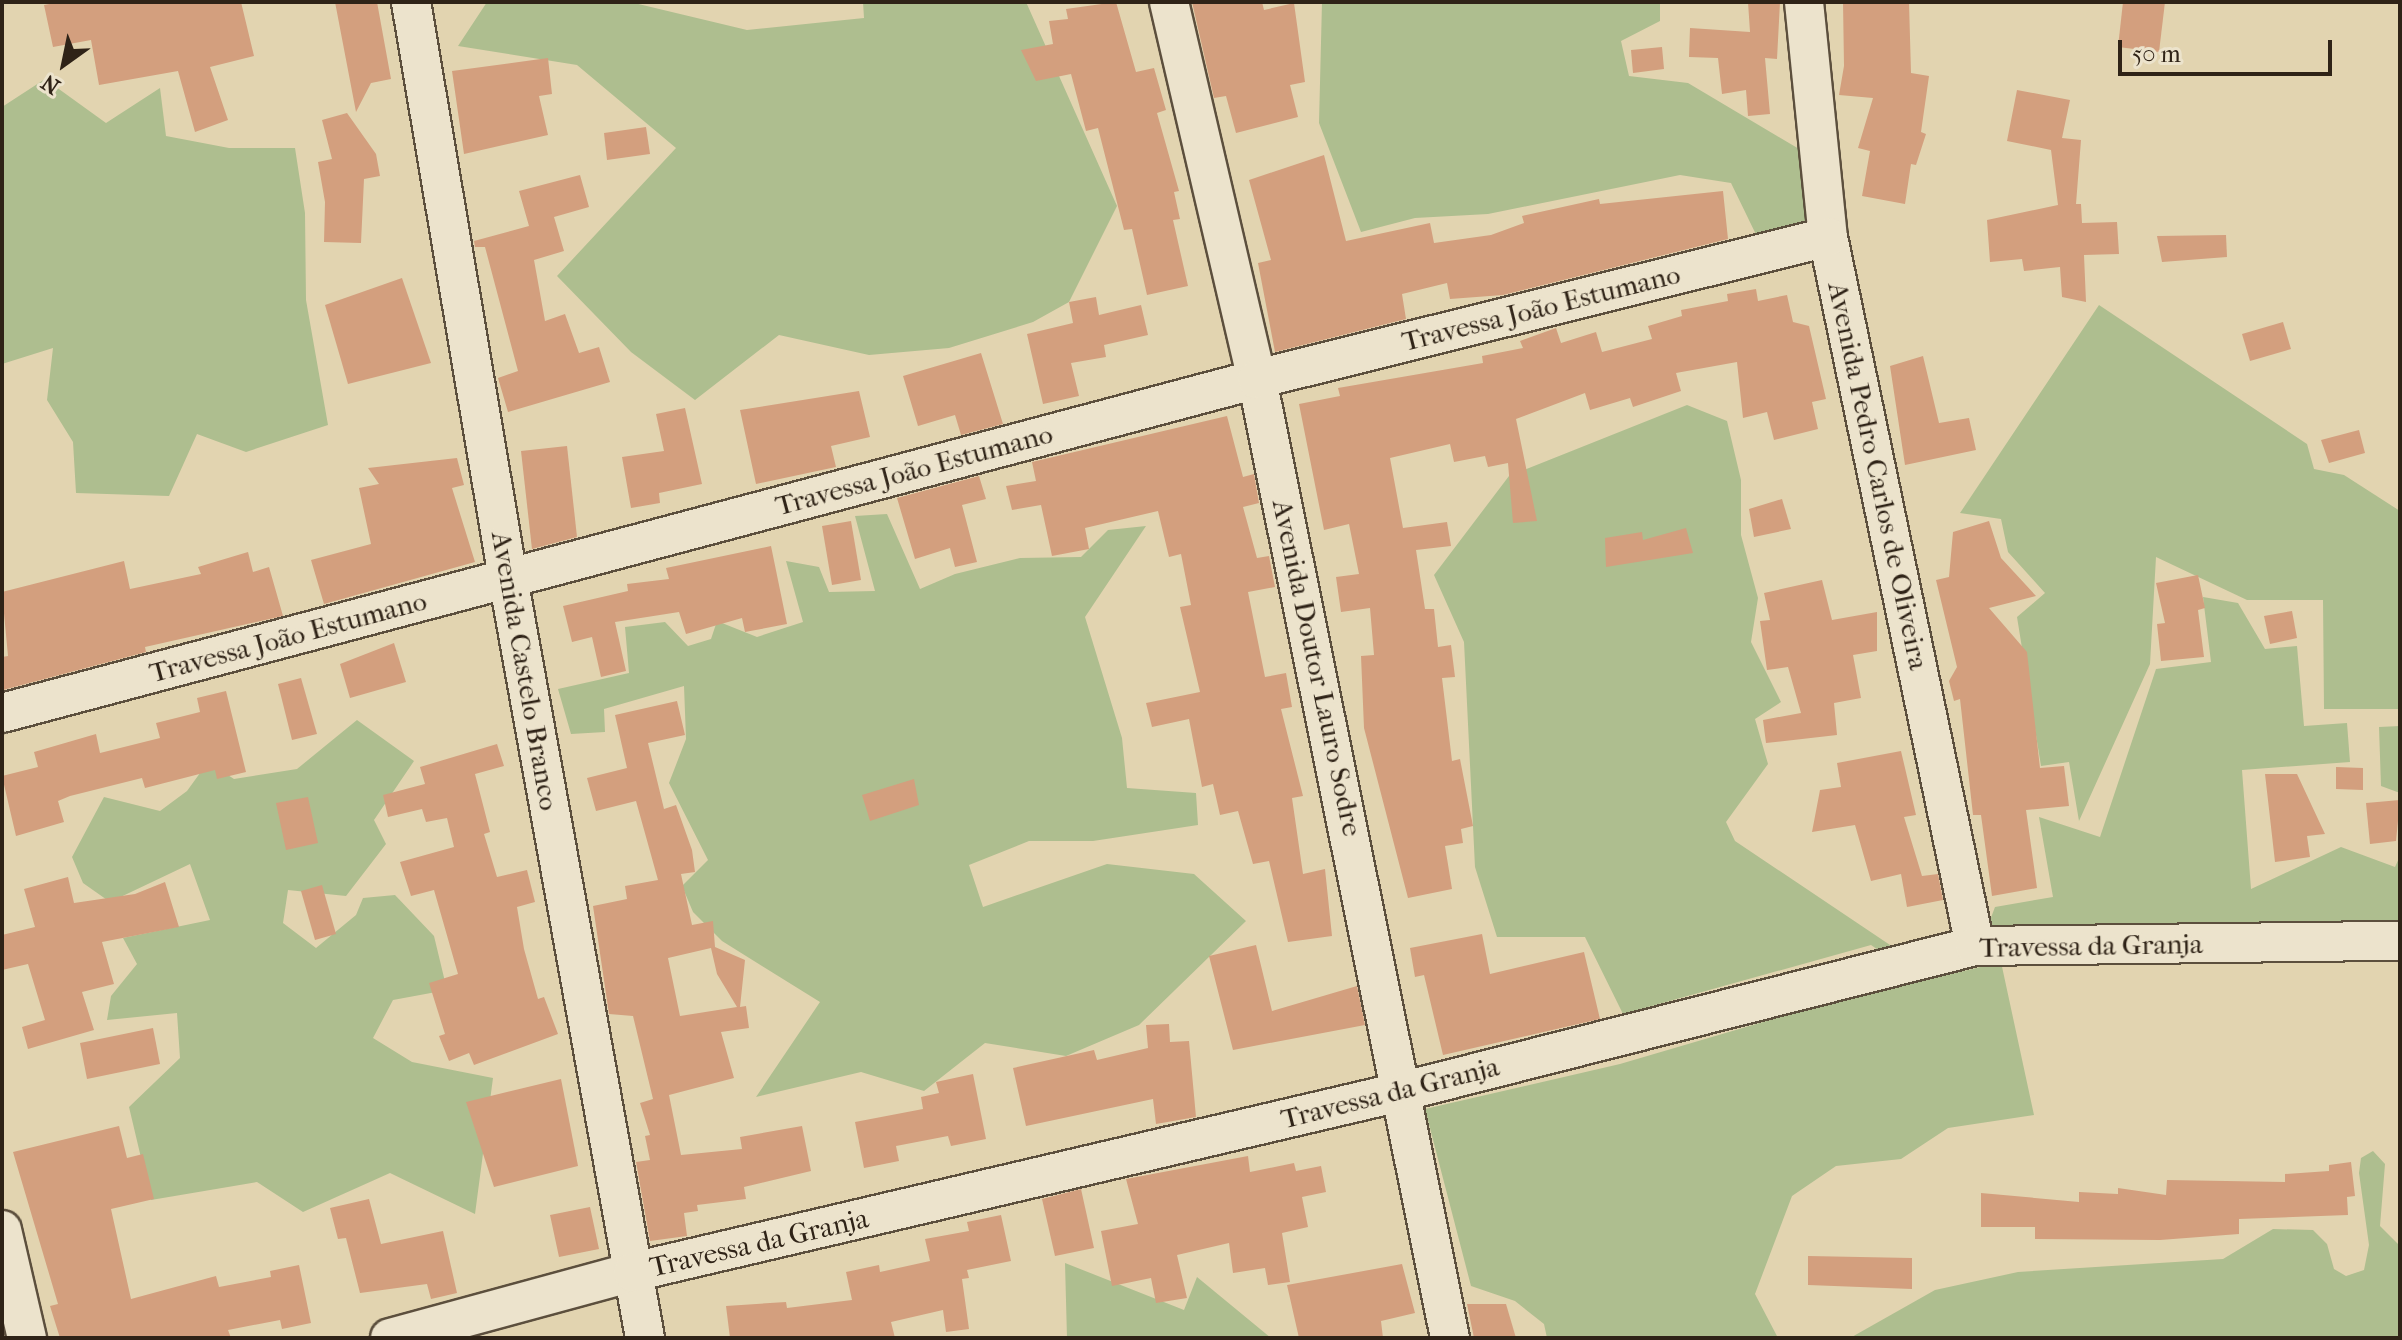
<!DOCTYPE html>
<html>
<head>
<meta charset="utf-8">
<style>
	body { margin:0 }
	#map { position:relative; width:2402px; height:1340px; overflow:hidden; background:#e2d4b0; font-family:"IM FELL French Canon",serif }
	div>[style] { position:absolute }
	.green>* { inset:0; background:#aebe8f }
	.building>* { inset:0; background:#d39f7e }
	.roads { filter:drop-shadow(2px 0 #5c4f3d) drop-shadow(-2px 0 #5c4f3d) drop-shadow(0 2px #5c4f3d) drop-shadow(0 -2px #5c4f3d) }
	.minor>* { height:38px; margin:-19px; padding:0 19px; transform-origin:19px; border-radius:19px; background:#ece3cc }
	span { translate:-50% -50%; white-space:nowrap; text-align:center; line-height:1.15; -webkit-text-stroke:6px #ece3cc; paint-order:stroke }
	.street-label { font-size:28px; color:#2f2317 }
	.frame { position:absolute; inset:0; border:4px solid #2f2317; pointer-events:none }
	.north { position:absolute; left:24px; top:24px; width:80px; height:80px; -webkit-text-stroke:6px #ece3cc; paint-order:stroke; rotate:213deg; font-size:22px; font-weight:700; line-height:32px; text-align:center; color:#2f2317 }
	.north::after { content:''; display:block; margin:auto; width:28px; height:36px; background:#2f2317; clip-path:polygon(50% 0,100% 100%,50% 72%,0 100%) }
	.scale { position:absolute; left:2118px; top:40px; width:214px; height:36px; box-sizing:border-box; border:4px solid #2f2317; border-top:0; padding-left:10px; font-size:24px; line-height:28px; white-space:nowrap; color:#2f2317; -webkit-text-stroke:6px #ece3cc; paint-order:stroke }
</style>
</head>
<body>
<div id="map">
	<div class="green">
		<i style="clip-path:polygon(487px 2px,630px 2px,747px 30px,864px 18px,863px 2px,1026px 2px,1117px 206px,1069px 302px,1033px 322px,949px 348px,869px 355px,779px 335px,695px 400px,631px 352px,557px 276px,676px 148px,577px 65px,458px 46px)"></i>
		<i style="clip-path:polygon(1322px 2px,1660px 2px,1660px 21px,1621px 41px,1629px 76px,1688px 83px,1816px 159px,1820px 208px,1798px 234px,1765px 253px,1731px 183px,1680px 175px,1488px 214px,1415px 218px,1361px 232px,1319px 123px)"></i>
		<i style="clip-path:polygon(45px 79px,106px 123px,160px 88px,166px 136px,229px 148px,295px 148px,305px 213px,306px 300px,328px 425px,246px 452px,197px 434px,169px 496px,76px 493px,73px 442px,47px 400px,53px 348px,2px 364px,2px 107px)"></i>
		<i style="clip-path:polygon(2099px 305px,2307px 444px,2314px 469px,2344px 475px,2400px 511px,2400px 709px,2324px 709px,2323px 600px,2247px 600px,2156px 557px,2150px 664px,2079px 821px,2069px 762px,2041px 766px,2017px 617px,2045px 593px,2008px 552px,2001px 519px,1960px 513px)"></i>
		<i style="clip-path:polygon(1687px 405px,1727px 421px,1741px 480px,1741px 535px,1758px 598px,1751px 642px,1781px 702px,1755px 719px,1768px 764px,1726px 822px,1735px 841px,1893px 947px,1887px 956px,1871px 945px,1623px 1014px,1585px 937px,1497px 937px,1475px 867px,1464px 642px,1434px 575px,1509px 476px)"></i>
		<i style="clip-path:polygon(887px 514px,920px 589px,955px 574px,1020px 558px,1081px 557px,1108px 530px,1146px 526px,1085px 617px,1122px 738px,1127px 788px,1196px 793px,1198px 825px,1093px 841px,1029px 841px,969px 865px,983px 907px,1107px 864px,1194px 874px,1246px 921px,1139px 1025px,1066px 1056px,985px 1043px,924px 1091px,861px 1072px,756px 1097px,820px 1002px,722px 941px,693px 912px,682px 886px,708px 860px,669px 783px,686px 739px,684px 686px,604px 709px,605px 732px,571px 734px,558px 689px,629px 673px,625px 627px,665px 622px,688px 646px,711px 639px,717px 621px,757px 637px,803px 622px,786px 561px,819px 567px,829px 592px,875px 591px,855px 516px)"></i>
		<i style="clip-path:polygon(2203px 597px,2238px 603px,2265px 649px,2297px 646px,2304px 726px,2347px 723px,2350px 762px,2242px 770px,2251px 889px,2341px 847px,2395px 867px,2400px 856px,2400px 928px,1986px 931px,1995px 907px,2053px 897px,2039px 817px,2100px 837px,2156px 669px,2211px 662px)"></i>
		<i style="clip-path:polygon(357px 720px,414px 761px,374px 820px,386px 844px,346px 896px,288px 890px,283px 923px,316px 948px,356px 915px,363px 898px,395px 895px,434px 936px,447px 990px,393px 1000px,373px 1038px,412px 1062px,493px 1078px,475px 1214px,390px 1173px,303px 1212px,257px 1182px,151px 1200px,129px 1107px,180px 1058px,177px 1013px,107px 1020px,111px 996px,137px 964px,123px 938px,210px 920px,190px 864px,110px 902px,83px 883px,72px 857px,104px 797px,160px 811px,187px 791px,208px 762px,234px 779px,297px 769px)"></i>
		<i style="clip-path:polygon(2400px 726px,2400px 793px,2381px 786px,2379px 727px)"></i>
		<i style="clip-path:polygon(2001px 962px,2034px 1115px,1948px 1128px,1901px 1159px,1836px 1166px,1792px 1196px,1755px 1294px,1778px 1338px,1547px 1338px,1544px 1324px,1515px 1301px,1471px 1286px,1425px 1109px,1620px 1064px,1811px 1008px)"></i>
		<i style="clip-path:polygon(2373px 1151px,2385px 1164px,2380px 1226px,2400px 1246px,2400px 1338px,1850px 1338px,1935px 1290px,2018px 1272px,2223px 1259px,2273px 1229px,2313px 1230px,2327px 1244px,2334px 1269px,2346px 1276px,2364px 1270px,2369px 1245px,2359px 1173px,2361px 1158px)"></i>
		<i style="clip-path:polygon(1065px 1263px,1184px 1310px,1197px 1277px,1271px 1338px,1067px 1338px)"></i>
	</div>
	<div class="building">
		<i style="clip-path:polygon(60px 2px,241px 2px,254px 56px,210px 67px,228px 120px,195px 132px,178px 71px,99px 85px,91px 40px,53px 47px,44px 5px)"></i>
		<i style="clip-path:polygon(335px 2px,377px 2px,391px 79px,371px 83px,356px 112px)"></i>
		<i style="clip-path:polygon(1116px 2px,1136px 72px,1154px 68px,1166px 110px,1157px 113px,1179px 191px,1174px 192px,1180px 219px,1173px 220px,1188px 286px,1147px 295px,1132px 229px,1124px 230px,1098px 128px,1086px 131px,1071px 74px,1036px 81px,1021px 50px,1053px 44px,1049px 21px,1068px 19px,1066px 9px)"></i>
		<i style="clip-path:polygon(1192px 2px,1262px 2px,1264px 10px,1294px 3px,1305px 82px,1290px 85px,1298px 117px,1236px 133px,1226px 96px,1214px 98px)"></i>
		<i style="clip-path:polygon(1748px 2px,1780px 2px,1777px 59px,1765px 58px,1770px 114px,1748px 116px,1746px 90px,1722px 94px,1718px 58px,1689px 57px,1690px 28px,1750px 32px)"></i>
		<i style="clip-path:polygon(1843px 2px,1909px 2px,1911px 73px,1929px 76px,1921px 132px,1926px 134px,1916px 165px,1911px 164px,1905px 204px,1862px 196px,1870px 151px,1858px 148px,1873px 98px,1839px 95px,1844px 66px)"></i>
		<i style="clip-path:polygon(2123px 2px,2165px 2px,2159px 52px,2118px 47px)"></i>
		<i style="clip-path:polygon(1662px 47px,1664px 69px,1633px 73px,1631px 50px)"></i>
		<i style="clip-path:polygon(548px 58px,552px 94px,539px 96px,548px 135px,464px 154px,452px 71px)"></i>
		<i style="clip-path:polygon(2017px 90px,2070px 100px,2062px 138px,2081px 140px,2076px 204px,2081px 204px,2082px 223px,2117px 222px,2119px 254px,2084px 255px,2086px 302px,2062px 297px,2060px 267px,2024px 271px,2022px 259px,1990px 262px,1987px 220px,2058px 205px,2051px 150px,2007px 141px)"></i>
		<i style="clip-path:polygon(347px 113px,376px 154px,380px 176px,364px 179px,361px 243px,324px 242px,325px 202px,318px 162px,332px 159px,322px 120px)"></i>
		<i style="clip-path:polygon(646px 127px,650px 154px,607px 160px,604px 133px)"></i>
		<i style="clip-path:polygon(1324px 155px,1346px 241px,1430px 223px,1434px 243px,1491px 235px,1524px 223px,1522px 216px,1599px 199px,1600px 204px,1723px 191px,1728px 239px,1503px 295px,1450px 299px,1447px 283px,1402px 294px,1406px 319px,1275px 352px,1258px 263px,1271px 260px,1249px 180px)"></i>
		<i style="clip-path:polygon(580px 175px,589px 207px,554px 217px,564px 251px,534px 260px,545px 321px,565px 314px,579px 353px,599px 347px,610px 382px,508px 412px,498px 378px,518px 371px,485px 247px,475px 247px,474px 241px,529px 226px,519px 191px)"></i>
		<i style="clip-path:polygon(2226px 235px,2227px 257px,2162px 262px,2157px 236px)"></i>
		<i style="clip-path:polygon(402px 278px,431px 363px,348px 384px,325px 305px)"></i>
		<i style="clip-path:polygon(1756px 289px,1758px 301px,1787px 295px,1793px 322px,1809px 326px,1826px 399px,1812px 402px,1818px 429px,1774px 440px,1767px 412px,1743px 418px,1737px 362px,1676px 373px,1681px 391px,1633px 407px,1630px 398px,1590px 410px,1585px 393px,1516px 419px,1537px 521px,1513px 523px,1508px 463px,1488px 467px,1485px 456px,1454px 462px,1450px 444px,1390px 458px,1403px 528px,1447px 522px,1451px 546px,1416px 550px,1425px 609px,1434px 609px,1438px 647px,1451px 645px,1455px 677px,1442px 678px,1452px 761px,1460px 759px,1473px 826px,1461px 829px,1463px 843px,1445px 846px,1452px 889px,1408px 898px,1364px 728px,1361px 656px,1374px 655px,1370px 608px,1341px 612px,1336px 577px,1359px 574px,1349px 524px,1324px 530px,1299px 404px,1340px 396px,1338px 388px,1483px 363px,1482px 356px,1523px 348px,1520px 341px,1556px 328px,1561px 343px,1596px 332px,1602px 352px,1652px 339px,1648px 326px,1682px 316px,1681px 310px,1728px 301px,1727px 294px)"></i>
		<i style="clip-path:polygon(1096px 297px,1099px 315px,1141px 305px,1148px 335px,1104px 345px,1106px 357px,1071px 363px,1079px 396px,1043px 404px,1027px 334px,1073px 323px,1069px 302px)"></i>
		<i style="clip-path:polygon(2283px 322px,2291px 349px,2250px 361px,2242px 334px)"></i>
		<i style="clip-path:polygon(981px 353px,1003px 424px,961px 435px,955px 415px,918px 426px,903px 376px)"></i>
		<i style="clip-path:polygon(1923px 356px,1939px 423px,1969px 418px,1976px 450px,1905px 465px,1890px 366px)"></i>
		<i style="clip-path:polygon(859px 391px,870px 437px,831px 446px,836px 467px,756px 484px,740px 410px)"></i>
		<i style="clip-path:polygon(685px 408px,702px 484px,659px 493px,660px 503px,631px 508px,622px 457px,664px 451px,656px 414px)"></i>
		<i style="clip-path:polygon(1227px 416px,1243px 477px,1254px 474px,1259px 503px,1243px 507px,1257px 558px,1269px 556px,1275px 587px,1248px 592px,1265px 677px,1286px 673px,1292px 707px,1281px 709px,1303px 796px,1292px 798px,1303px 874px,1325px 869px,1332px 936px,1288px 942px,1269px 861px,1253px 864px,1238px 811px,1220px 815px,1213px 784px,1202px 787px,1189px 719px,1152px 727px,1146px 703px,1200px 692px,1180px 607px,1191px 605px,1181px 554px,1169px 557px,1158px 511px,1085px 528px,1089px 549px,1052px 556px,1041px 505px,1012px 510px,1006px 486px,1036px 481px,1032px 462px)"></i>
		<i style="clip-path:polygon(2359px 430px,2365px 453px,2329px 463px,2321px 440px)"></i>
		<i style="clip-path:polygon(567px 446px,577px 537px,532px 549px,521px 451px)"></i>
		<i style="clip-path:polygon(457px 458px,464px 485px,452px 488px,475px 562px,324px 604px,311px 560px,371px 544px,359px 488px,379px 484px,368px 468px)"></i>
		<i style="clip-path:polygon(979px 476px,986px 499px,962px 505px,977px 562px,955px 567px,950px 548px,915px 559px,897px 498px)"></i>
		<i style="clip-path:polygon(1782px 499px,1791px 529px,1754px 537px,1749px 509px)"></i>
		<i style="clip-path:polygon(851px 521px,861px 580px,832px 585px,822px 526px)"></i>
		<i style="clip-path:polygon(1989px 521px,2001px 558px,2036px 596px,1989px 608px,2027px 652px,2040px 768px,2064px 766px,2069px 806px,2026px 810px,2037px 888px,1992px 896px,1981px 815px,1973px 815px,1960px 699px,1954px 701px,1949px 681px,1957px 667px,1936px 580px,1949px 577px,1953px 532px)"></i>
		<i style="clip-path:polygon(1686px 528px,1693px 553px,1606px 567px,1605px 538px,1642px 532px,1643px 540px)"></i>
		<i style="clip-path:polygon(771px 546px,787px 624px,745px 632px,742px 618px,686px 634px,679px 612px,615px 622px,626px 671px,601px 677px,592px 637px,572px 642px,563px 606px,628px 591px,627px 584px,669px 579px,666px 568px)"></i>
		<i style="clip-path:polygon(248px 552px,253px 572px,269px 567px,283px 616px,145px 647px,146px 652px,3px 690px,2px 657px,8px 656px,2px 592px,124px 561px,130px 589px,201px 574px,198px 567px)"></i>
		<i style="clip-path:polygon(2198px 575px,2205px 608px,2198px 610px,2204px 657px,2161px 661px,2157px 624px,2165px 623px,2156px 583px)"></i>
		<i style="clip-path:polygon(1822px 580px,1832px 620px,1877px 612px,1877px 651px,1853px 655px,1861px 698px,1834px 703px,1837px 735px,1766px 743px,1763px 720px,1801px 713px,1788px 667px,1767px 670px,1760px 621px,1770px 620px,1764px 593px)"></i>
		<i style="clip-path:polygon(2292px 611px,2297px 638px,2270px 644px,2264px 616px)"></i>
		<i style="clip-path:polygon(394px 643px,406px 682px,350px 698px,340px 664px)"></i>
		<i style="clip-path:polygon(301px 678px,317px 734px,292px 740px,278px 684px)"></i>
		<i style="clip-path:polygon(226px 691px,246px 772px,217px 779px,215px 770px,145px 788px,142px 778px,70px 796px,58px 801px,64px 822px,16px 836px,2px 776px,38px 767px,34px 752px,96px 734px,100px 753px,160px 738px,156px 723px,200px 712px,197px 698px)"></i>
		<i style="clip-path:polygon(evenodd,677px 701px,685px 735px,648px 743px,664px 809px,676px 805px,692px 850px,695px 872px,681px 874px,692px 925px,713px 921px,715px 947px,745px 960px,740px 1007px,746px 1006px,749px 1028px,721px 1032px,734px 1078px,669px 1095px,681px 1155px,742px 1149px,740px 1137px,802px 1126px,811px 1171px,744px 1187px,746px 1199px,697px 1205px,698px 1211px,684px 1213px,687px 1236px,650px 1241px,636px 1162px,650px 1160px,645px 1136px,650px 1135px,640px 1103px,653px 1099px,633px 1016px,609px 1014px,593px 906px,627px 899px,625px 886px,658px 880px,636px 801px,596px 811px,587px 778px,627px 768px,615px 715px,677px 701px,711px 948px,717px 974px,737px 1007px,680px 1016px,668px 958px,711px 948px)"></i>
		<i style="clip-path:polygon(497px 744px,504px 766px,475px 774px,490px 832px,484px 834px,497px 877px,527px 870px,535px 902px,517px 907px,524px 949px,538px 999px,544px 997px,558px 1034px,474px 1065px,469px 1053px,449px 1061px,439px 1036px,445px 1034px,429px 983px,458px 974px,434px 890px,411px 896px,400px 862px,454px 847px,447px 818px,426px 822px,422px 809px,388px 817px,383px 795px,425px 784px,420px 767px)"></i>
		<i style="clip-path:polygon(1901px 751px,1916px 815px,1904px 817px,1922px 876px,1938px 874px,1943px 900px,1907px 907px,1901px 874px,1871px 881px,1855px 825px,1812px 832px,1820px 790px,1841px 787px,1837px 763px)"></i>
		<i style="clip-path:polygon(2336px 767px,2363px 768px,2363px 790px,2336px 789px)"></i>
		<i style="clip-path:polygon(2265px 774px,2297px 774px,2325px 834px,2307px 836px,2310px 857px,2275px 862px)"></i>
		<i style="clip-path:polygon(914px 779px,919px 805px,870px 821px,862px 795px)"></i>
		<i style="clip-path:polygon(308px 797px,318px 843px,286px 850px,276px 803px)"></i>
		<i style="clip-path:polygon(2400px 800px,2396px 841px,2370px 844px,2366px 803px)"></i>
		<i style="clip-path:polygon(68px 877px,74px 903px,135px 894px,165px 882px,179px 927px,102px 942px,114px 984px,82px 992px,94px 1030px,28px 1049px,22px 1027px,45px 1020px,28px 964px,2px 970px,2px 935px,35px 927px,24px 889px)"></i>
		<i style="clip-path:polygon(322px 885px,336px 934px,315px 940px,301px 891px)"></i>
		<i style="clip-path:polygon(1482px 934px,1490px 974px,1584px 952px,1600px 1019px,1443px 1055px,1424px 975px,1415px 977px,1410px 948px)"></i>
		<i style="clip-path:polygon(1256px 945px,1272px 1011px,1357px 986px,1365px 1025px,1233px 1050px,1209px 956px)"></i>
		<i style="clip-path:polygon(1169px 1024px,1170px 1042px,1189px 1041px,1196px 1117px,1156px 1124px,1153px 1099px,1026px 1126px,1013px 1068px,1094px 1050px,1097px 1060px,1148px 1048px,1146px 1025px)"></i>
		<i style="clip-path:polygon(153px 1028px,160px 1064px,87px 1079px,80px 1043px)"></i>
		<i style="clip-path:polygon(973px 1074px,986px 1139px,951px 1146px,948px 1136px,896px 1146px,899px 1161px,864px 1168px,855px 1122px,923px 1109px,921px 1097px,939px 1093px,936px 1082px)"></i>
		<i style="clip-path:polygon(561px 1079px,578px 1166px,494px 1187px,466px 1102px)"></i>
		<i style="clip-path:polygon(119px 1126px,127px 1158px,143px 1154px,154px 1199px,111px 1209px,131px 1299px,216px 1276px,219px 1287px,271px 1277px,270px 1271px,299px 1265px,311px 1323px,282px 1329px,280px 1320px,228px 1330px,231px 1338px,60px 1338px,50px 1306px,58px 1304px,13px 1152px)"></i>
		<i style="clip-path:polygon(1248px 1156px,1250px 1172px,1294px 1163px,1296px 1171px,1321px 1166px,1326px 1192px,1302px 1197px,1308px 1227px,1282px 1233px,1290px 1282px,1268px 1285px,1265px 1268px,1233px 1273px,1229px 1243px,1177px 1255px,1187px 1298px,1156px 1303px,1151px 1278px,1112px 1286px,1101px 1231px,1138px 1224px,1126px 1179px)"></i>
		<i style="clip-path:polygon(2351px 1162px,2355px 1196px,2347px 1197px,2348px 1215px,2239px 1219px,2239px 1234px,2160px 1240px,2035px 1239px,2035px 1227px,1981px 1227px,1981px 1193px,2079px 1202px,2079px 1192px,2118px 1194px,2118px 1188px,2166px 1195px,2167px 1180px,2285px 1182px,2285px 1174px,2329px 1171px,2329px 1165px)"></i>
		<i style="clip-path:polygon(1081px 1189px,1094px 1248px,1055px 1256px,1042px 1199px)"></i>
		<i style="clip-path:polygon(369px 1199px,381px 1244px,443px 1231px,457px 1293px,431px 1299px,427px 1284px,360px 1293px,346px 1238px,338px 1239px,330px 1208px)"></i>
		<i style="clip-path:polygon(590px 1207px,599px 1249px,559px 1257px,550px 1215px)"></i>
		<i style="clip-path:polygon(1001px 1215px,1011px 1261px,967px 1270px,969px 1278px,962px 1279px,969px 1329px,946px 1332px,943px 1310px,891px 1322px,895px 1338px,730px 1338px,726px 1306px,786px 1302px,787px 1308px,852px 1300px,846px 1272px,879px 1265px,880px 1272px,930px 1261px,925px 1239px,969px 1231px,967px 1222px)"></i>
		<i style="clip-path:polygon(1808px 1256px,1912px 1258px,1912px 1289px,1808px 1285px)"></i>
		<i style="clip-path:polygon(1402px 1264px,1415px 1313px,1381px 1321px,1383px 1338px,1299px 1338px,1287px 1285px)"></i>
		<i style="clip-path:polygon(1467px 1304px,1506px 1304px,1516px 1338px,1474px 1338px)"></i>
	</div>
	<div class="roads">
		<div class="minor">
			<i style="left:411px;top:2px;width:584px;rotate:80.44deg"></i>
			<i style="left:508px;top:578px;width:772px;rotate:79.78deg"></i>
			<i style="left:1169px;top:2px;width:387px;rotate:76.9deg"></i>
			<i style="left:1257px;top:379px;width:978px;rotate:78.62deg"></i>
			<i style="left:1804px;top:2px;width:236px;rotate:84.2deg"></i>
			<i style="left:1828px;top:237px;width:724px;rotate:78.29deg"></i>
			<i style="left:2px;top:713px;width:1299px;rotate:-14.9deg"></i>
			<i style="left:1257px;top:379px;width:588px;rotate:-13.97deg"></i>
			<i style="left:2px;top:1230px;width:111px;rotate:77deg"></i>
			<i style="left:390px;top:1338px;width:252px;rotate:-15.2deg"></i>
			<i style="left:633px;top:1272px;width:792px;rotate:-13.21deg"></i>
			<i style="left:1404px;top:1091px;width:589px;rotate:-14.25deg"></i>
			<i style="left:1975px;top:946px;width:425px;rotate:-0.7deg"></i>
		</div>
	</div>
	<div class="street-label">
		<span style="left:1541px;top:308px;rotate:-14deg">Travessa João Estumano</span>
		<span style="left:914px;top:470px;rotate:-15deg">Travessa João Estumano</span>
		<span style="left:1878px;top:476px;rotate:78deg">Avenida Pedro Carlos de Oliveira</span>
		<span style="left:288px;top:637px;rotate:-15deg">Travessa João Estumano</span>
		<span style="left:1317px;top:668px;rotate:78deg">Avenida Doutor Lauro Sodre</span>
		<span style="left:525px;top:671px;rotate:80deg">Avenida Castelo Branco</span>
		<span style="left:2091px;top:946px;rotate:-1deg">Travessa da Granja</span>
		<span style="left:1390px;top:1093px;rotate:-14deg">Travessa da Granja</span>
		<span style="left:759px;top:1243px;rotate:-13deg">Travessa da Granja</span>
	</div>
	<div class="frame"></div>
	<div class="north">N</div>
	<div class="scale">50 m</div>
</div>
</body>
</html>
